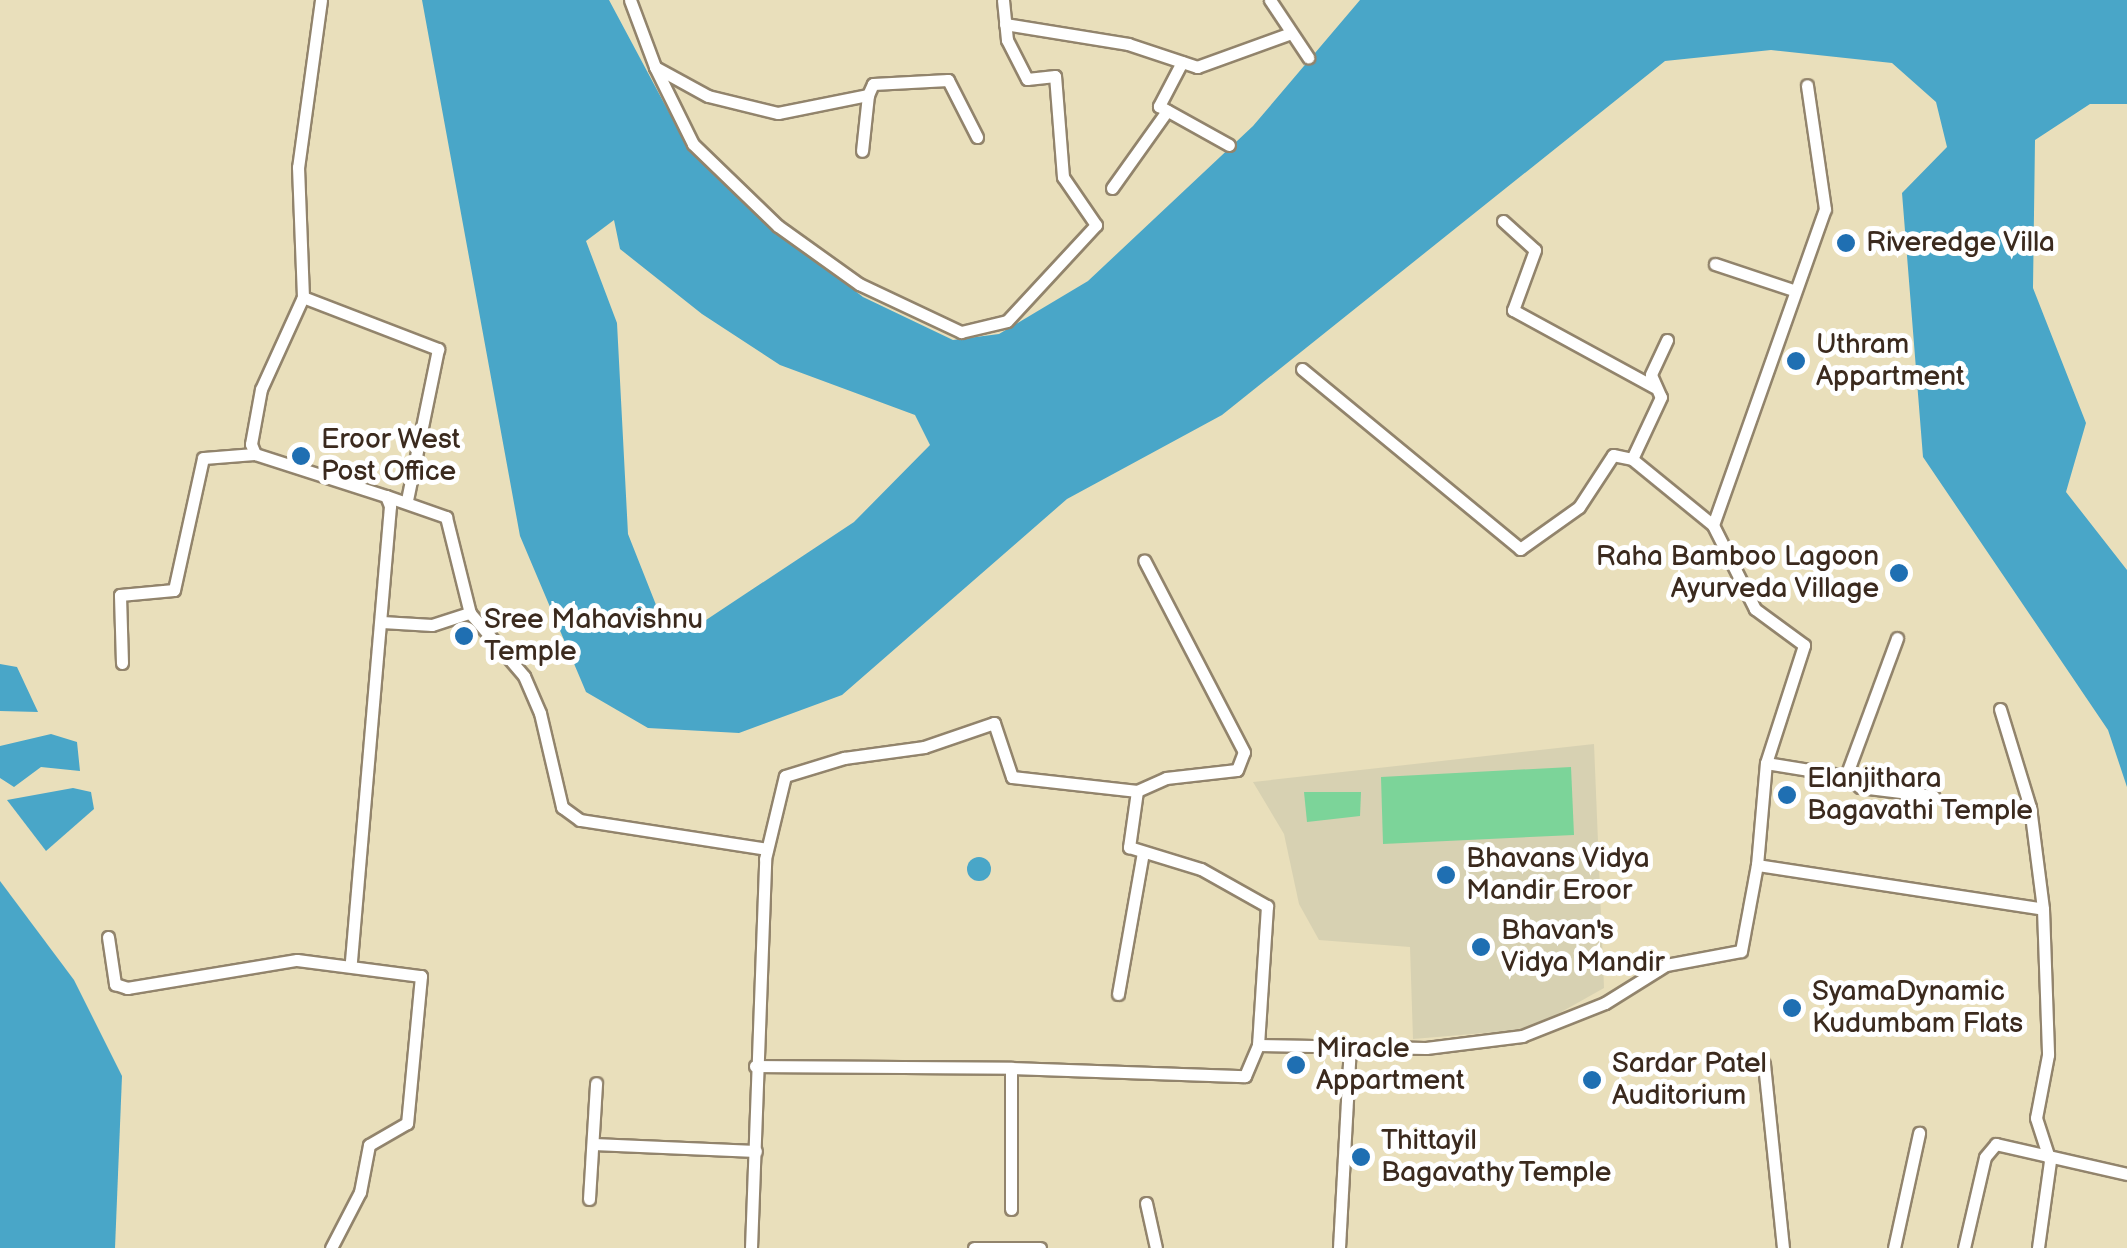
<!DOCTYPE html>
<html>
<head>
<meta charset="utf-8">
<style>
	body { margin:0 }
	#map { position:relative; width:2127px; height:1248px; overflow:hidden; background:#e9dfbb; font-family:"Balsamiq Sans",sans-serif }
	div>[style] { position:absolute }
	.built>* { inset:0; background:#d7d1b2 }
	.green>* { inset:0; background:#7cd499 }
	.water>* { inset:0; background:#49a6c8 }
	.round { border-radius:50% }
	.roads { filter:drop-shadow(2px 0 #92846c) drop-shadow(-2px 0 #92846c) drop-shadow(0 2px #92846c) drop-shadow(0 -2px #92846c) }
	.minor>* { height:11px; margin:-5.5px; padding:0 5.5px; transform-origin:5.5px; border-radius:5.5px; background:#fff }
	.dots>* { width:28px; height:28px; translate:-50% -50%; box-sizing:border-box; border:5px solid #fff; border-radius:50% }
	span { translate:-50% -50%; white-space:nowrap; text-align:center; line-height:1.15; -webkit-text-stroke:10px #fff; paint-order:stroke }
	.poi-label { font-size:28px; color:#3b2a1e }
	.left { translate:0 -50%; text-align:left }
	.right { translate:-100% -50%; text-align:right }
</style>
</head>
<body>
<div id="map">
	<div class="built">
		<i style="clip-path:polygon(1594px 744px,1604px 988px,1531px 1029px,1413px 1039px,1410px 947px,1319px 940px,1299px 904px,1284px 834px,1253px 782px)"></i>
	</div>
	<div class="green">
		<i style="clip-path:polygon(1571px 767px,1574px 835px,1383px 844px,1381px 777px)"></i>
		<i style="clip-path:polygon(1304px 792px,1361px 792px,1360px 816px,1307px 822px)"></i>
	</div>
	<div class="water">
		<i style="clip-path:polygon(evenodd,422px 0,609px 0,687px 146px,748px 208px,863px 297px,953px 340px,999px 334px,1088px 281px,1253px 126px,1360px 0,2127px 0,2127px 104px,2090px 104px,2035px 140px,2033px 288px,2086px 423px,2066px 492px,2127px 570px,2127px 787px,2108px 730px,1923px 457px,1902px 193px,1947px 147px,1936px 102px,1892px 63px,1771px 50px,1665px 61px,1222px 415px,1067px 499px,842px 695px,739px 733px,648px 728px,586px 692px,520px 536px,422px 0,614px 220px,620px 249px,702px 314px,780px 365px,915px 415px,930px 445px,854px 522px,706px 620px,660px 615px,628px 534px,617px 323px,586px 241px,614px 220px)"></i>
		<i style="clip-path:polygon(0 664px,17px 667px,38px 712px,0 711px)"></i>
		<i style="clip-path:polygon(51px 734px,77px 742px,80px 771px,41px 767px,14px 787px,0 778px,0 746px)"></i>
		<i style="clip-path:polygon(73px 788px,91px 792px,94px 809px,46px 851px,7px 800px)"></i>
		<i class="round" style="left:967px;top:857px;width:24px;height:24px"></i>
		<i style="clip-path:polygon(0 881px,74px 980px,122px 1076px,115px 1248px,0 1248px)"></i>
	</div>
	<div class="roads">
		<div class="minor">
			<i style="left:321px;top:0;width:169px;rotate:97.8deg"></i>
			<i style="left:298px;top:167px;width:130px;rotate:87.8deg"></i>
			<i style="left:303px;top:297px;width:101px;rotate:114.5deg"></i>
			<i style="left:261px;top:389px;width:56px;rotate:100.3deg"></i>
			<i style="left:251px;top:444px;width:11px;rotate:68deg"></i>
			<i style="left:255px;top:454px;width:138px;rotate:17.8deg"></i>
			<i style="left:386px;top:496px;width:11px;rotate:68deg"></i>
			<i style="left:390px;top:506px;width:459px;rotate:94.9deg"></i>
			<i style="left:630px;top:0;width:72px;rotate:69.5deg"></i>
			<i style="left:655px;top:67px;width:60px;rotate:28.7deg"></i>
			<i style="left:708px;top:96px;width:72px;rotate:13.7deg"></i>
			<i style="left:778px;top:113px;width:92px;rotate:-11.3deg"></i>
			<i style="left:868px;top:95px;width:56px;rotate:96.1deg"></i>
			<i style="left:1270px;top:0;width:69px;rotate:56.3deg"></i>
			<i style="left:1005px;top:24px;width:125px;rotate:9.2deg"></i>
			<i style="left:1128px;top:44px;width:73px;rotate:18.4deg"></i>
			<i style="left:1197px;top:67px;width:100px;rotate:-19.9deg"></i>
			<i style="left:1182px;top:62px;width:50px;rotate:117.6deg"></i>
			<i style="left:1159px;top:106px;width:80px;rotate:29.1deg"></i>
			<i style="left:655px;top:67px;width:86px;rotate:63.7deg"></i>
			<i style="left:693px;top:144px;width:118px;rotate:44deg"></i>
			<i style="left:778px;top:226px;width:100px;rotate:35.6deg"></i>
			<i style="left:859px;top:284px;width:113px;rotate:25.2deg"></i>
			<i style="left:961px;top:332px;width:47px;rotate:-13.4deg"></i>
			<i style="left:1007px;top:321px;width:131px;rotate:-47.2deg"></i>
			<i style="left:1096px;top:225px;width:58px;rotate:-124.5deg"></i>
			<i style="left:1063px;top:177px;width:101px;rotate:-94.5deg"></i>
			<i style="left:1055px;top:76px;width:28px;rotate:174deg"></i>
			<i style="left:1027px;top:79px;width:44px;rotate:-117.1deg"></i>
			<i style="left:1007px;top:40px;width:40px;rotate:-95.7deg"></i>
			<i style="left:868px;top:95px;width:12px;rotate:-66deg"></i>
			<i style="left:873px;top:84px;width:75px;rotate:-3.1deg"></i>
			<i style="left:948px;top:80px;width:64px;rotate:63deg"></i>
			<i style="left:1112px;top:188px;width:95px;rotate:-54.5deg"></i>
			<i style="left:1503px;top:221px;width:43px;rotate:42.2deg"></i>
			<i style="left:1535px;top:250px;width:64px;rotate:110.1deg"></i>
			<i style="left:1513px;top:310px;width:161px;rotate:28.6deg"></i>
			<i style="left:1715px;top:264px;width:82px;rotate:18.4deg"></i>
			<i style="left:303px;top:297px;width:145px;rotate:21.1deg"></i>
			<i style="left:438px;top:349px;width:154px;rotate:101.6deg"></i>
			<i style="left:1667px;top:340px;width:38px;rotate:115deg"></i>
			<i style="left:1651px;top:375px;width:24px;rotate:66deg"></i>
			<i style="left:1661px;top:397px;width:68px;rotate:115.1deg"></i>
			<i style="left:1632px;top:459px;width:104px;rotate:39.2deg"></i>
			<i style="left:1302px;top:369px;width:283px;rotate:39.5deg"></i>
			<i style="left:1520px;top:549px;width:72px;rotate:-35.4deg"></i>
			<i style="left:1579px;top:507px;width:62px;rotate:-56.8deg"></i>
			<i style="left:1613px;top:455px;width:19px;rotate:12deg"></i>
			<i style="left:386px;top:496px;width:64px;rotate:19.3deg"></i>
			<i style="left:446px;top:517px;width:99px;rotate:76deg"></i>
			<i style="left:470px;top:613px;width:83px;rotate:49.4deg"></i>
			<i style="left:524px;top:676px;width:40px;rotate:66.6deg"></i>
			<i style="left:540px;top:713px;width:97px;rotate:76.8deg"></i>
			<i style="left:562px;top:807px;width:22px;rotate:36deg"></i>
			<i style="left:580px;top:820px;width:189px;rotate:8.8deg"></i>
			<i style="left:382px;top:622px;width:50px;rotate:3.4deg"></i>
			<i style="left:432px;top:625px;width:40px;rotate:-18deg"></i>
			<i style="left:122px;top:663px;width:68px;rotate:-91.7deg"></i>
			<i style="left:120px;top:595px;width:54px;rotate:-5.3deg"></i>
			<i style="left:174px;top:590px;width:135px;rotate:-77.6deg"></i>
			<i style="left:203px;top:458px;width:52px;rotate:-4.4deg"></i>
			<i style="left:2000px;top:709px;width:102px;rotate:73deg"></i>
			<i style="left:2030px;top:807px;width:103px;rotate:82.7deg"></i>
			<i style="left:2043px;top:909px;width:146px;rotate:88deg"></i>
			<i style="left:2048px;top:1055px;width:64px;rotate:100.8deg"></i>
			<i style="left:2036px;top:1118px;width:45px;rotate:72deg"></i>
			<i style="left:2050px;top:1161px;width:88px;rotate:97.9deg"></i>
			<i style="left:1766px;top:763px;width:124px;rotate:-72.1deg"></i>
			<i style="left:1804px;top:645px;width:61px;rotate:-143.7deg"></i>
			<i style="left:1755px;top:609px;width:94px;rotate:-116.6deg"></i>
			<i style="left:1713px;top:525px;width:335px;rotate:-70.5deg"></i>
			<i style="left:1825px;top:209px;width:125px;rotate:-98.3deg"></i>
			<i style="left:1846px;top:776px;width:18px;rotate:38deg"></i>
			<i style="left:1860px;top:787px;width:74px;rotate:7deg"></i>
			<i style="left:1137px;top:791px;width:32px;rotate:-24deg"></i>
			<i style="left:1166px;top:778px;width:71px;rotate:-6.4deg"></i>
			<i style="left:1237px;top:770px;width:19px;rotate:-69deg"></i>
			<i style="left:1244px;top:752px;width:216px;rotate:-117.5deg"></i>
			<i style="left:1757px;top:865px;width:102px;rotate:-85deg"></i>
			<i style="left:1766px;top:763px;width:81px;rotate:9.2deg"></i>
			<i style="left:1846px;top:776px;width:147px;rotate:-69.7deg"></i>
			<i style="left:108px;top:937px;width:48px;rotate:81.5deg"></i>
			<i style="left:115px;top:984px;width:13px;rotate:18deg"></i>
			<i style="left:127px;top:988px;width:172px;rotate:-9.4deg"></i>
			<i style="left:297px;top:960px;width:125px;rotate:7.4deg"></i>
			<i style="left:421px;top:976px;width:148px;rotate:95.4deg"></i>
			<i style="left:407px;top:1123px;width:44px;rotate:149.9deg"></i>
			<i style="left:369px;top:1145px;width:48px;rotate:100.8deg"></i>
			<i style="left:360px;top:1192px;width:63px;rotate:117.4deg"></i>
			<i style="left:1118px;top:994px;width:144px;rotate:-80deg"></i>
			<i style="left:1764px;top:1064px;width:185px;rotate:84.1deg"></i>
			<i style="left:755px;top:1066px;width:256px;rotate:0.4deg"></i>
			<i style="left:593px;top:1144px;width:163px;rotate:2.5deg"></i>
			<i style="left:589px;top:1199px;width:116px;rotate:-86.5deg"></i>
			<i style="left:1146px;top:1203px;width:46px;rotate:77.5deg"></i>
			<i style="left:1011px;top:1209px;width:141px;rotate:-90deg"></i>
			<i style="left:1011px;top:1068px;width:234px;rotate:2deg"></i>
			<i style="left:1245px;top:1076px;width:34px;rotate:-67deg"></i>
			<i style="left:751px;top:1248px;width:389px;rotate:-87.9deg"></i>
			<i style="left:765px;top:859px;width:85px;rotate:-76.5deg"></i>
			<i style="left:785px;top:776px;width:62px;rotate:-17deg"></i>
			<i style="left:844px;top:758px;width:81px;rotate:-7.8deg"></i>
			<i style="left:924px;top:747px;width:74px;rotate:-18.9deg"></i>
			<i style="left:994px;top:723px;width:57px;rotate:71.6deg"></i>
			<i style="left:1012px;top:777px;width:126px;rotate:6.4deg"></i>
			<i style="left:1137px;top:791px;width:57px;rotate:98.1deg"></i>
			<i style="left:1129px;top:847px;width:75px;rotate:17deg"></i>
			<i style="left:1201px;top:869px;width:76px;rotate:29.3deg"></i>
			<i style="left:1267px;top:906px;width:139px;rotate:93.7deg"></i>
			<i style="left:1258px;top:1045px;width:168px;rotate:1deg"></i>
			<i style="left:1426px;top:1048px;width:97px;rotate:-7.1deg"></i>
			<i style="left:1522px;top:1036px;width:89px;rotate:-21.7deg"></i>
			<i style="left:1605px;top:1003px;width:72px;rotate:-31.9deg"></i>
			<i style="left:1666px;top:965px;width:76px;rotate:-10.6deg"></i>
			<i style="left:1741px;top:951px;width:87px;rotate:-79.5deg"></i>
			<i style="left:1757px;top:865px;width:289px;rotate:8.7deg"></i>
			<i style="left:974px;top:1248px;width:66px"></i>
			<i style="left:1339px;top:1248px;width:202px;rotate:-86.9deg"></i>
			<i style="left:1894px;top:1248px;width:118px;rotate:-77.7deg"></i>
			<i style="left:1964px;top:1248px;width:93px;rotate:-77deg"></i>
			<i style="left:1985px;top:1157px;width:17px;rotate:-50deg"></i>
			<i style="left:1996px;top:1144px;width:134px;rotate:12.9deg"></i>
		</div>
	</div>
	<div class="dots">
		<i style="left:1846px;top:243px;background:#1f6fb2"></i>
		<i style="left:1796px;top:361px;background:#1f6fb2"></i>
		<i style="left:301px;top:456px;background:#1f6fb2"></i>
		<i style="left:1899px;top:573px;background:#1f6fb2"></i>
		<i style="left:464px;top:636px;background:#1f6fb2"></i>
		<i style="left:1787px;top:795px;background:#1f6fb2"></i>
		<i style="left:1446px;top:875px;background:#1f6fb2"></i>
		<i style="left:1481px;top:947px;background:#1f6fb2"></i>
		<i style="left:1792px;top:1008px;background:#1f6fb2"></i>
		<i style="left:1296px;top:1065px;background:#1f6fb2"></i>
		<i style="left:1592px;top:1080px;background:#1f6fb2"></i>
		<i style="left:1361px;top:1157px;background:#1f6fb2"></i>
	</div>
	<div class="poi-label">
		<span class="left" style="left:1866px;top:243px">Riveredge Villa</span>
		<span class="left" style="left:1816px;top:361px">Uthram<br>Appartment</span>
		<span class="left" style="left:321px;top:456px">Eroor West<br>Post Office</span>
		<span class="right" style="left:1879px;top:573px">Raha Bamboo Lagoon<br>Ayurveda Village</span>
		<span class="left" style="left:484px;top:636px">Sree Mahavishnu<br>Temple</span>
		<span class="left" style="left:1807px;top:795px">Elanjithara<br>Bagavathi Temple</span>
		<span class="left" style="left:1466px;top:875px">Bhavans Vidya<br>Mandir Eroor</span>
		<span class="left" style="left:1501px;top:947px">Bhavan's<br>Vidya Mandir</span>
		<span class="left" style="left:1812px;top:1008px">SyamaDynamic<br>Kudumbam Flats</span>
		<span class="left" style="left:1316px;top:1065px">Miracle<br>Appartment</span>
		<span class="left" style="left:1612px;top:1080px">Sardar Patel<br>Auditorium</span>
		<span class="left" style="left:1381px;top:1157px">Thittayil<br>Bagavathy Temple</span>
	</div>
</div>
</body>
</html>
